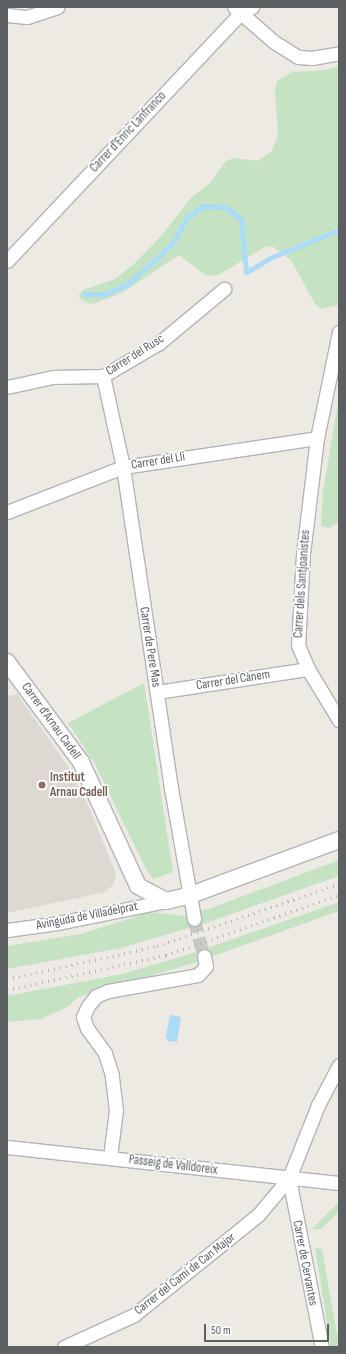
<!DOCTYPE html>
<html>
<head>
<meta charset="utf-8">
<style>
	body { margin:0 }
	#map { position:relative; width:346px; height:1354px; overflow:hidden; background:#edeae4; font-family:"Sofia Sans Condensed",sans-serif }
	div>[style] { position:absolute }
	.education>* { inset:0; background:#ddd9d2 }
	.green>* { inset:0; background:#c5e2c3 }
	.water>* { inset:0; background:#abdbf6 }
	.stream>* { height:5px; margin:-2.5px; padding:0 2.5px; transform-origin:2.5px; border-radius:2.5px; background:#abdbf6 }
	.minor-tunnel>* { height:13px; margin-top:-6.5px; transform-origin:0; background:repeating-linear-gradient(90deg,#c9c8c4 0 13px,transparent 0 19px) }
	.roads { filter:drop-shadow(1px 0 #b1b4b8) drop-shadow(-1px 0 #b1b4b8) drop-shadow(0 1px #b1b4b8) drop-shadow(0 -1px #b1b4b8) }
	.minor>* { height:13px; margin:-6.5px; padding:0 6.5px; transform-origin:6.5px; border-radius:6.5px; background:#fff }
	.tertiary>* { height:16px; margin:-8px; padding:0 8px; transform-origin:8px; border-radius:8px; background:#fff }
	.rail>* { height:3px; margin-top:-1.5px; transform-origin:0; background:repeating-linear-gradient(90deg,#b2b3b3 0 1px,transparent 0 6px) }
	.dots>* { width:11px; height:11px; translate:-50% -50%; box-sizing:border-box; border:2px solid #fff; border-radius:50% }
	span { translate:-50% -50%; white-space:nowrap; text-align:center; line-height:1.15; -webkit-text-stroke:3.5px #fff; paint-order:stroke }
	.street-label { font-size:13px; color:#5c6063 }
	.education-label { font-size:13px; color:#785e54; font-weight:700 }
	.left { translate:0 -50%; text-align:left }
	.frame { position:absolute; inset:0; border:8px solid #5c6063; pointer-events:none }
	.scale { position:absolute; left:204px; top:1324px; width:125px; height:18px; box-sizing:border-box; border:2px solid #5c6063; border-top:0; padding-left:5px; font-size:12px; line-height:14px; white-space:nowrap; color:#5c6063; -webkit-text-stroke:3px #fff; paint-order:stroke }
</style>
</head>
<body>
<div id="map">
	<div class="education">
		<i style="clip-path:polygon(17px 694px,67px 765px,88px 805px,116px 874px,114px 884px,105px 892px,7px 913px,7px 696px)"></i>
	</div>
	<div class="green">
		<i style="clip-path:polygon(339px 66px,339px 305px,321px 309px,315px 304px,291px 260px,272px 246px,265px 247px,220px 274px,212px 276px,204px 274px,179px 255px,122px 293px,93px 304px,85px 302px,78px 296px,83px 290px,115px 279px,134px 264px,161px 236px,191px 198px,211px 182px,226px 161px,234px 158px,257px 161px,271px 152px,278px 136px,275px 90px,277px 81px,292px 72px,324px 70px)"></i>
		<i style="clip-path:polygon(339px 396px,339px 522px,329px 528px,321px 526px,323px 492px)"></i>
		<i style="clip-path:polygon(144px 683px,173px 872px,153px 879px,146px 869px,95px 764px,68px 723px)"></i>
		<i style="clip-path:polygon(339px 860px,339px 876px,206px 923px,121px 948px,7px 969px,7px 946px,81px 934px,150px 912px,184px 916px,211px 908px)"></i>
		<i style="clip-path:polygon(339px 902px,339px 911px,197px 962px,79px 997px,67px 1007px,41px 1019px,7px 1022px,7px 996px,122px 974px,190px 954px)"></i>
		<i style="clip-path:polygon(339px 1202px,339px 1212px,321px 1229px,312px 1229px)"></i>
		<i style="clip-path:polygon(315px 1248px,322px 1249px,337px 1334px,339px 1333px,339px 1347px,331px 1347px)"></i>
	</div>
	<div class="water">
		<i style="clip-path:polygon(170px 1015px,181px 1017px,177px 1042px,168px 1041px,166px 1037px)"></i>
	</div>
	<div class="stream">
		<i style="left:84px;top:294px;width:21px"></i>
		<i style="left:105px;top:294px;width:25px;rotate:-23deg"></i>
		<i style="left:128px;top:284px;width:59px;rotate:-42.3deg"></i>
		<i style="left:172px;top:244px;width:30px;rotate:-60deg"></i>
		<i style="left:187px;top:218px;width:20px;rotate:-37deg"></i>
		<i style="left:203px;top:206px;width:22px;rotate:3deg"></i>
		<i style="left:225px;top:207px;width:20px;rotate:37deg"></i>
		<i style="left:241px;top:219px;width:53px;rotate:84.6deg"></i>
		<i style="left:246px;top:272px;width:30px;rotate:-30deg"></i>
		<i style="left:272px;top:257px;width:72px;rotate:-21.9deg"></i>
	</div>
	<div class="minor-tunnel">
		<i style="left:194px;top:919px;width:38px;rotate:75deg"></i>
	</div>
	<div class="roads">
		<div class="minor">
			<i style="left:234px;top:7px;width:53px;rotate:41.2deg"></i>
			<i style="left:274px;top:42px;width:28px;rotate:32deg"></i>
			<i style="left:298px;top:57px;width:14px;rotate:4deg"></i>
			<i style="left:312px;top:58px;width:27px;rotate:-10deg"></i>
			<i style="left:7px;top:15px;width:20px;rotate:6deg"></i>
			<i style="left:27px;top:17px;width:32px;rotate:-18deg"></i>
			<i style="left:7px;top:261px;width:341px;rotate:-46.7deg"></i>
			<i style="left:241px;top:13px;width:13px;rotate:-29deg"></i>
			<i style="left:339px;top:332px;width:108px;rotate:101.7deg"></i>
			<i style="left:317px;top:438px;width:117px;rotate:96.9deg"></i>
			<i style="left:303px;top:554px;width:91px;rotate:93.1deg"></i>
			<i style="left:298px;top:645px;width:26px;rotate:67deg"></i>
			<i style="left:308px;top:669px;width:60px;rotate:58.7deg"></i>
			<i style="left:103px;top:376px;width:93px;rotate:77.6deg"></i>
			<i style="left:123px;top:467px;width:325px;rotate:81.5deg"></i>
			<i style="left:171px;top:788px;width:133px;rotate:80deg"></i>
			<i style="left:7px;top:387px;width:47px;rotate:-12.3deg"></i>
			<i style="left:53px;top:377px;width:50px;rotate:-1.1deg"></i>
			<i style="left:103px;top:376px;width:65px;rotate:-30.5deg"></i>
			<i style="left:159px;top:343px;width:85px;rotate:-39.7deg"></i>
			<i style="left:7px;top:512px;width:124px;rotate:-21.2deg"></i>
			<i style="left:123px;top:467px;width:196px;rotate:-8.5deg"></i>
			<i style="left:157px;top:692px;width:153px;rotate:-8.7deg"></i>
			<i style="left:7px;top:930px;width:51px;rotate:-7.8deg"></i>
			<i style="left:58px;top:923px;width:110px;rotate:-11.5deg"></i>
			<i style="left:7px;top:1147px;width:334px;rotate:6.2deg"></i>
			<i style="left:110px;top:1157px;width:47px;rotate:-82.7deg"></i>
			<i style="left:116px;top:1110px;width:35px;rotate:-97deg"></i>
			<i style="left:112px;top:1075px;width:23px;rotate:-108deg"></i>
			<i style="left:105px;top:1053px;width:31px;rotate:-126deg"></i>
			<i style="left:87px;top:1028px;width:12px;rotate:-110deg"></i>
			<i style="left:83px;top:1017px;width:12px;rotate:-66deg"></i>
			<i style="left:88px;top:1006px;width:13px;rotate:-51deg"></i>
			<i style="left:96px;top:996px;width:13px;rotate:-23deg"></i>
			<i style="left:108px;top:991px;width:91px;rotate:-10.1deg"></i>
			<i style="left:198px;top:975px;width:12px;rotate:-48deg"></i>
			<i style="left:206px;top:966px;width:10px;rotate:-101deg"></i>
			<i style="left:289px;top:1178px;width:172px;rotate:79deg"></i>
			<i style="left:64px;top:1347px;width:77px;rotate:-24.6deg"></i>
			<i style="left:134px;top:1315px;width:159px;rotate:-38.9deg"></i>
			<i style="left:258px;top:1215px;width:48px;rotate:-50deg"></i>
			<i style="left:289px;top:1178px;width:79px;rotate:-68.3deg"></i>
			<i style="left:318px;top:1105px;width:45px;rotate:-62.3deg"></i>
		</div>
		<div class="tertiary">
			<i style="left:7px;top:662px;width:124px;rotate:53.5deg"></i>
			<i style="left:81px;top:762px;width:136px;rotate:65.3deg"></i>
			<i style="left:138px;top:886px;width:32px;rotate:28deg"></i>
			<i style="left:166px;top:901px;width:23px;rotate:-13deg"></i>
			<i style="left:188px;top:896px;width:161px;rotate:-20.3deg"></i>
		</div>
	</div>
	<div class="rail">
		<i style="left:7px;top:979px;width:154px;rotate:-12.4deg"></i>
		<i style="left:157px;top:946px;width:192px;rotate:-18.8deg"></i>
		<i style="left:7px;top:990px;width:163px;rotate:-12.4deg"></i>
		<i style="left:166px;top:955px;width:183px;rotate:-19.1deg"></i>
	</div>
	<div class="dots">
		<i style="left:42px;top:785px;background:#8d6e63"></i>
	</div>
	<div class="street-label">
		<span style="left:128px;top:132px;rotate:-47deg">Carrer d'Enric Lanfranco</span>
		<span style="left:135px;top:355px;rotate:-32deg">Carrer del Rusc</span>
		<span style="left:158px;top:461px;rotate:-9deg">Carrer del Lli</span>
		<span style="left:302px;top:584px;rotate:-86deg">Carrer dels Santjoanistes</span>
		<span style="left:150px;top:647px;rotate:81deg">Carrer de Pere Mas</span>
		<span style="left:233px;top:680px;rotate:-9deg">Carrer del Cànem</span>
		<span style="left:51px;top:721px;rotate:54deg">Carrer d'Arnau Cadell</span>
		<span style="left:87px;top:916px;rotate:-11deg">Avinguda de Villadelprat</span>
		<span style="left:173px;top:1165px;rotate:7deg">Passeig de Valldoreix</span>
		<span style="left:305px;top:1263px;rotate:79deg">Carrer de Cervantes</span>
		<span style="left:185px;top:1274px;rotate:-38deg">Carrer del Camí de Can Major</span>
	</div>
	<div class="education-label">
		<span class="left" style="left:50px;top:785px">Institut<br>Arnau Cadell</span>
	</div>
	<div class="frame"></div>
	<div class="scale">50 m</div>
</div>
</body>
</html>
